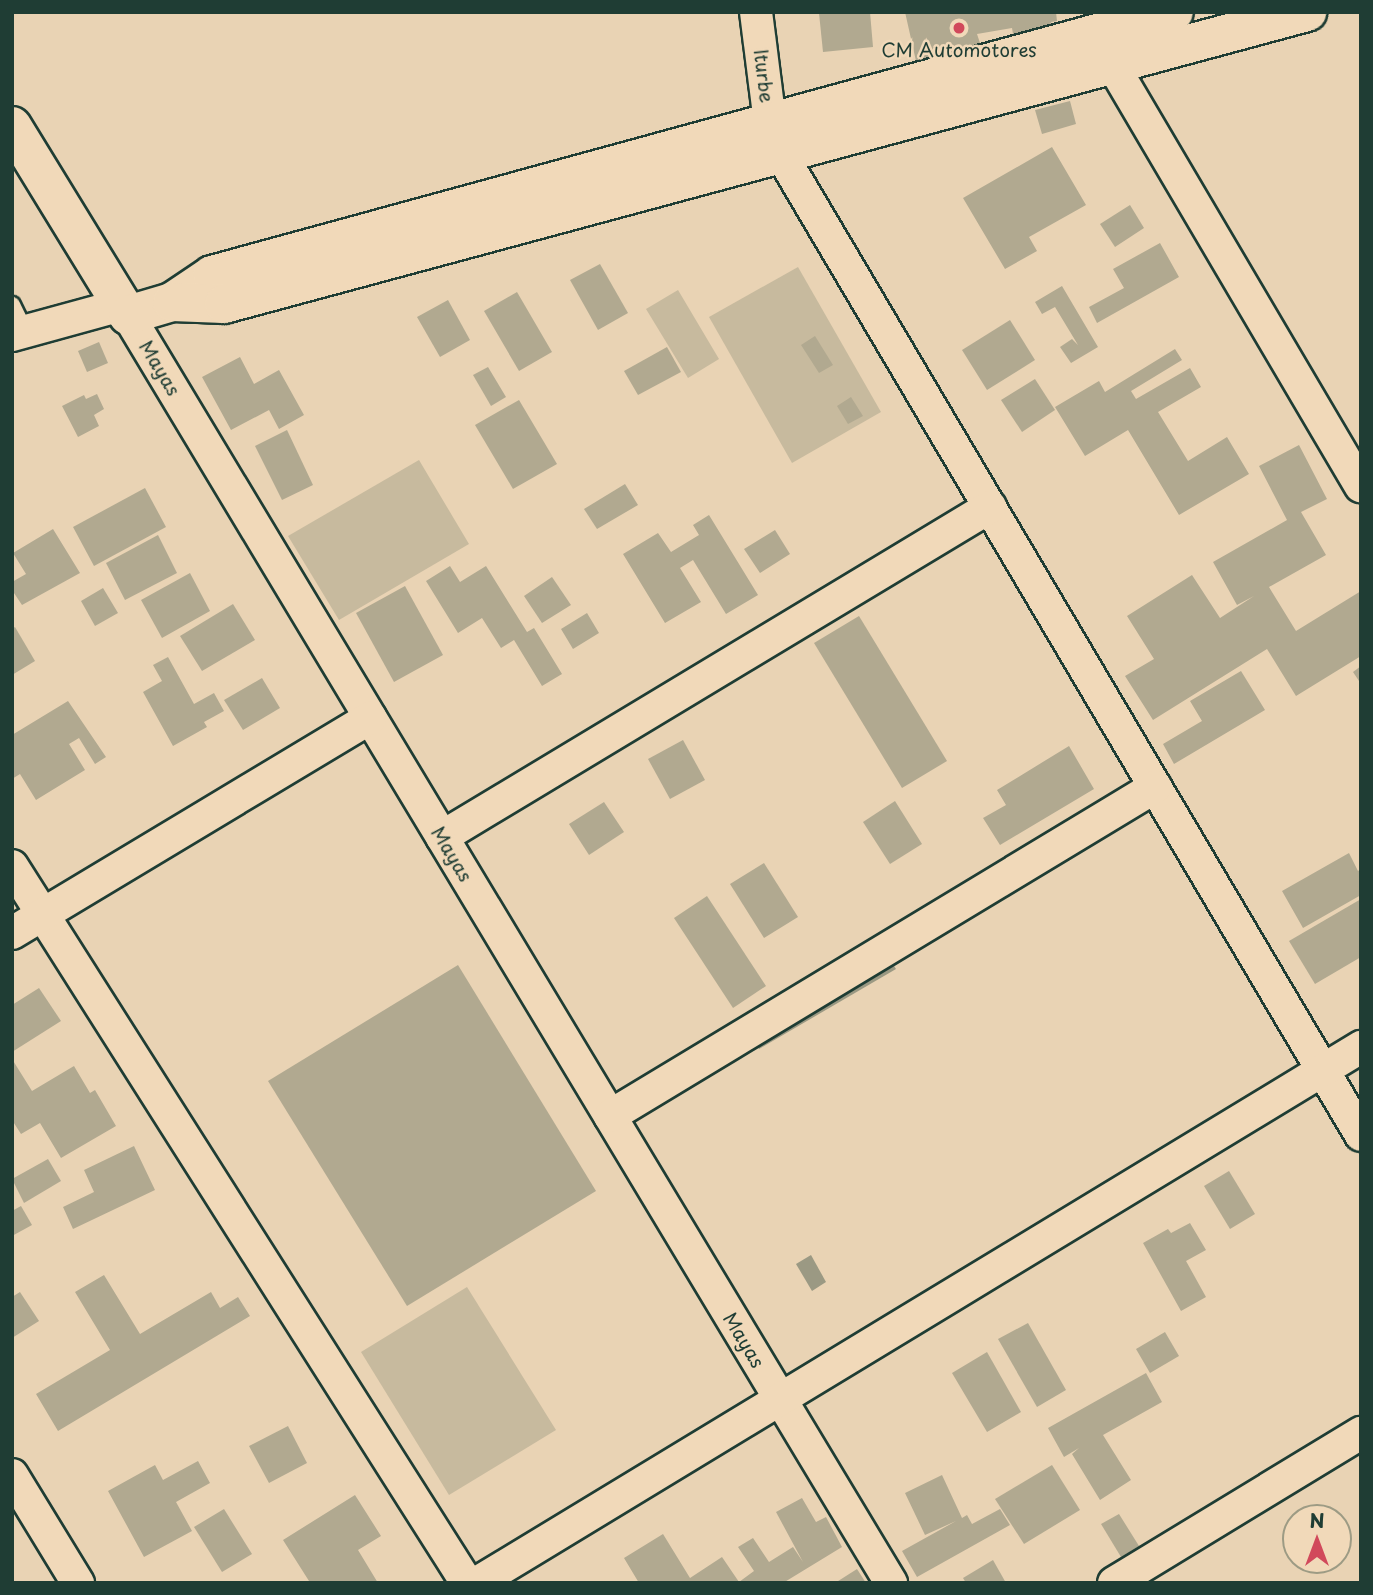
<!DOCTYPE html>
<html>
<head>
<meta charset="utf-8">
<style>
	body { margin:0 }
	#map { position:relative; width:1373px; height:1595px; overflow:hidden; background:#e9d3b4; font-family:"Playpen Sans",sans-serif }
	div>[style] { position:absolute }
	.green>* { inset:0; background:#c7ba9e }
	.water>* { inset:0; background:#9b9983 }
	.building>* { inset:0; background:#b1a990 }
	.roads { filter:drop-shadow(2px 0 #1f3d34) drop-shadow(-2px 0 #1f3d34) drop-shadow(0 2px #1f3d34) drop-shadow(0 -2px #1f3d34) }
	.lane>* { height:16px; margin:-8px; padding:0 8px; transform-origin:8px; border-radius:8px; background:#f1d9b9 }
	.street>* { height:32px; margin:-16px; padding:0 16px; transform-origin:16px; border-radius:16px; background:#f1d9b9 }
	.secondary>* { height:38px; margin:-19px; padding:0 19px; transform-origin:19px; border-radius:19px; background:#f1d9b9 }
	.dots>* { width:19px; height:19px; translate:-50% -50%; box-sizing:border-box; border:4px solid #f1d9b9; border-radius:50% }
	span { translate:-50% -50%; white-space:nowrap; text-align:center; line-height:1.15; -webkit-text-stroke:5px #f1d9b9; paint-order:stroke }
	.poi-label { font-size:19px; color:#1f3d34 }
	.street-label { font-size:19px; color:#1f3d34 }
	.frame { position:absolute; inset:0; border:14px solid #1f3d34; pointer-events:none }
	.north { position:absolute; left:1282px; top:1504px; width:70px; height:70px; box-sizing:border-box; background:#f1d9b9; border:2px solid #9d9b84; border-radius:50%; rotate:0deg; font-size:19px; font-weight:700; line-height:28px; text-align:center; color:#1f3d34 }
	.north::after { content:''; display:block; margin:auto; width:24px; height:32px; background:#d1495b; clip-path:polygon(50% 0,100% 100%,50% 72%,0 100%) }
</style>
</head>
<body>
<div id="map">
	<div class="green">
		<i style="clip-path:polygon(798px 267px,881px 412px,792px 463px,709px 317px)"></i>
		<i style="clip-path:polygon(678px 290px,719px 359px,688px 378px,646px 309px)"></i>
		<i style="clip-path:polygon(419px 460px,469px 544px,339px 620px,288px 536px)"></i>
		<i style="clip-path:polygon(467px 1287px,556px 1430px,449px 1495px,361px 1352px)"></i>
	</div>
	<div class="water">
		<i style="clip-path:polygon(894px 966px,896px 969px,759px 1049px,758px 1047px)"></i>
		<i style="clip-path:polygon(811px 1255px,826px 1282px,812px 1291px,796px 1264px)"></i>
	</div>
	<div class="building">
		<i style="clip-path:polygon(870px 12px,873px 47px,823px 52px,819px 13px)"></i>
		<i style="clip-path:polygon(905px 12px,1056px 12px,1057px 21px,1051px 22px,1052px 27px,1013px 34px,1012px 28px,977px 34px,980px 43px,916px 61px)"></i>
		<i style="clip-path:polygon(1070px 101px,1076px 124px,1042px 134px,1035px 110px)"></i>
		<i style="clip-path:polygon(1052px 147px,1086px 205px,1029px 237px,1037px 251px,1005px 269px,963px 198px)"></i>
		<i style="clip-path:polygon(1130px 205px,1144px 228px,1115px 247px,1100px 224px)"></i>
		<i style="clip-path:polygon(1160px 243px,1179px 277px,1097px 323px,1089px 307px,1124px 288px,1113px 269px)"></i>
		<i style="clip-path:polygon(600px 264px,628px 313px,598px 330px,570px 280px)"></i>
		<i style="clip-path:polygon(1062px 286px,1098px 347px,1071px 363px,1060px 347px,1072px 339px,1078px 345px,1055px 307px,1042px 314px,1035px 302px)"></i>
		<i style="clip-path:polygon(517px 292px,552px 352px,519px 371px,484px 311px)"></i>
		<i style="clip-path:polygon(448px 300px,470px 340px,440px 357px,417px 317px)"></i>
		<i style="clip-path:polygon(1010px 320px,1035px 360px,987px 390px,962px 350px)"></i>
		<i style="clip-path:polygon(815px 336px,833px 365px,819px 373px,801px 345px)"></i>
		<i style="clip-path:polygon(99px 342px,108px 363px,87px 372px,78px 351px)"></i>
		<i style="clip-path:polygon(667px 347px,681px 372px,638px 395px,624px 371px)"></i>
		<i style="clip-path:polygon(1175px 349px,1182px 360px,1131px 391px,1136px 399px,1190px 368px,1201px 387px,1158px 412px,1188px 461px,1227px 437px,1249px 474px,1179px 515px,1128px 430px,1085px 456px,1055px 407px,1099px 381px,1105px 392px)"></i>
		<i style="clip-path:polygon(240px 357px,254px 384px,279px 370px,304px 415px,279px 429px,269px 410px,231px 430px,202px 377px)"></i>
		<i style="clip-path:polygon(488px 367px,506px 397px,491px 406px,473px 375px)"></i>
		<i style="clip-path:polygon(1035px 379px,1055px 410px,1022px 432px,1001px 400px)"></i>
		<i style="clip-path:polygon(97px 394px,104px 409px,94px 415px,99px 426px,78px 437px,62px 406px,84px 395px,86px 399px)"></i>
		<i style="clip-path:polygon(851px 397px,863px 416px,848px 424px,837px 406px)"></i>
		<i style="clip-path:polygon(519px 400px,557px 464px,513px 489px,475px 425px)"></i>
		<i style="clip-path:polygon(287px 430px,313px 485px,282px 500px,255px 446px)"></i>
		<i style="clip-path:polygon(1299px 445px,1327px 499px,1301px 512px,1326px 555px,1269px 587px,1296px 631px,1361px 591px,1361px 656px,1296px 696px,1267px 649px,1153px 720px,1125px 676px,1154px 659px,1127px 616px,1192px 575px,1220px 618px,1254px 596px,1237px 605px,1213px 562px,1287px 520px,1259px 466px)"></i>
		<i style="clip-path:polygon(625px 484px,638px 505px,597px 529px,584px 509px)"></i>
		<i style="clip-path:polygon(145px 488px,166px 527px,94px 566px,73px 527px)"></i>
		<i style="clip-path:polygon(709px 515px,758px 595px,726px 614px,693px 560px,680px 568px,701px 602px,665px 623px,623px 554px,658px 533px,671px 552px,699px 535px,693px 525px)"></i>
		<i style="clip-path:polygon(53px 529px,80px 573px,22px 605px,12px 590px,12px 582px,26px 574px,13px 553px)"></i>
		<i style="clip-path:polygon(775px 530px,790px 554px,760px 573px,744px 549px)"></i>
		<i style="clip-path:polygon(158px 535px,177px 573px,125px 600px,106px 563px)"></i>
		<i style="clip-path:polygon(450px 566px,460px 582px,486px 566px,527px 632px,534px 628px,562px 674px,542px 686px,514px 640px,501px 648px,482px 618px,458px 633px,426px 581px)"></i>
		<i style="clip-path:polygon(190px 573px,210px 611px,162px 638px,141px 600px)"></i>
		<i style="clip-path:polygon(552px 577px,571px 605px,542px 623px,524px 596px)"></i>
		<i style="clip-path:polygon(405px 586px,443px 655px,394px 682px,356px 613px)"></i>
		<i style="clip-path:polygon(103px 588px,118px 613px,95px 626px,81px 601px)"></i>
		<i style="clip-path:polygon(233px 604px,255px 640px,202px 671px,180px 636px)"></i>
		<i style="clip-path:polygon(587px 613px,599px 633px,573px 649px,561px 629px)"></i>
		<i style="clip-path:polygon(859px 616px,947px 761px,902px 788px,814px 643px)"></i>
		<i style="clip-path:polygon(15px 627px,35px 661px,12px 675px,12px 629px)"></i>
		<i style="clip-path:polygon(168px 657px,194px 704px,214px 693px,224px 711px,204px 722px,207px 727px,173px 746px,143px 692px,162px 681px,153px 665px)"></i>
		<i style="clip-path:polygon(1361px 666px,1361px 684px,1353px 672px)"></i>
		<i style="clip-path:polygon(1241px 671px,1265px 710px,1174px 764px,1163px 744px,1202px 721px,1190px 701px)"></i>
		<i style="clip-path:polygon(262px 678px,280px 708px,243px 730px,224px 700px)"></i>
		<i style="clip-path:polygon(68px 701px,106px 757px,95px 764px,79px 738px,69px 744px,85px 770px,36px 800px,20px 774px,12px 779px,12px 735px)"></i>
		<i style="clip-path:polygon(683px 740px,705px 780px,670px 799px,648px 759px)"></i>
		<i style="clip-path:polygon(1069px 746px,1094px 789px,1000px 845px,983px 818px,1006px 805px,997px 790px)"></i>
		<i style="clip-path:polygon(895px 801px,922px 844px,890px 864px,863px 822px)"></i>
		<i style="clip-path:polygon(604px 802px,624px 832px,589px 855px,569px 824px)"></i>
		<i style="clip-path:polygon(1349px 853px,1358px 871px,1361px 869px,1361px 895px,1303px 928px,1282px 891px)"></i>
		<i style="clip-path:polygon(764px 863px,798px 917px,764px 938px,730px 884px)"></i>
		<i style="clip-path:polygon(707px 896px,766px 986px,733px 1008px,674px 918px)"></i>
		<i style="clip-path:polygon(1361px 899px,1361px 957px,1315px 984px,1289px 941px)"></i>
		<i style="clip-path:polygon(458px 965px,596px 1191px,407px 1306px,268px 1081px)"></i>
		<i style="clip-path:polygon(39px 988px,61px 1021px,12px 1052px,12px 1005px)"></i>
		<i style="clip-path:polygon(12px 1059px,32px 1091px,74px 1066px,90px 1093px,95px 1090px,116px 1126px,61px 1158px,40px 1123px,21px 1134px,12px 1120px)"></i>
		<i style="clip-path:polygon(134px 1146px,155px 1190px,73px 1229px,63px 1207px,94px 1192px,84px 1170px)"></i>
		<i style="clip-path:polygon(48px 1159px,61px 1181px,24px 1203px,12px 1179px)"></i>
		<i style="clip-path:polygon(1229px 1171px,1255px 1214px,1230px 1229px,1204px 1186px)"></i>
		<i style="clip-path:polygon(21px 1206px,32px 1225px,12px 1236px,12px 1211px)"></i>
		<i style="clip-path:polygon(1190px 1223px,1206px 1250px,1186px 1261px,1206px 1297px,1181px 1311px,1143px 1243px,1168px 1229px,1171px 1233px)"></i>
		<i style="clip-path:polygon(104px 1275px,140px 1334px,211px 1292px,220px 1308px,238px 1297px,250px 1316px,58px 1431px,36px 1394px,110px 1350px,75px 1292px)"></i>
		<i style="clip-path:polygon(20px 1292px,39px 1321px,12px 1338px,12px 1297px)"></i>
		<i style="clip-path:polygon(1028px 1323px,1066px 1390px,1037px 1407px,998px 1339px)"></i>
		<i style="clip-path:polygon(1165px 1332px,1179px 1356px,1150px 1373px,1136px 1349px)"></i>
		<i style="clip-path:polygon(987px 1352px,1021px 1412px,987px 1432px,952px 1373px)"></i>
		<i style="clip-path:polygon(1146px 1373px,1162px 1402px,1103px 1435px,1131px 1480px,1100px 1500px,1072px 1454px,1079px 1448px,1064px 1457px,1048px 1428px)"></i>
		<i style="clip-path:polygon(288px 1426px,307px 1463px,269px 1483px,249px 1446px)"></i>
		<i style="clip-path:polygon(198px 1461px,210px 1483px,176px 1502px,192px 1531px,144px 1557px,108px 1491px,155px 1465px,163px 1480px)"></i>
		<i style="clip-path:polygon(1052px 1465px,1080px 1510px,1024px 1544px,995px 1499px)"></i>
		<i style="clip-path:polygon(942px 1475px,962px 1518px,967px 1515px,972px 1524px,1000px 1509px,1010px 1525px,917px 1577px,902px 1551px,956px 1521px,925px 1535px,905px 1493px)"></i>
		<i style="clip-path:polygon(355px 1495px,381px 1536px,358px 1550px,378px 1583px,305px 1583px,309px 1581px,283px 1540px)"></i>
		<i style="clip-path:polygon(802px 1498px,816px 1522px,826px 1517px,842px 1547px,783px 1583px,639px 1583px,624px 1558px,663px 1534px,690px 1578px,722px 1557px,739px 1582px,754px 1571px,738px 1547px,753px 1538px,769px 1562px,793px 1547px,803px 1562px,776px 1512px)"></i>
		<i style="clip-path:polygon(224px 1509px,252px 1554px,222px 1572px,194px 1527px)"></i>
		<i style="clip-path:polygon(1119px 1514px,1139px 1546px,1121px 1557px,1101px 1524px)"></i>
		<i style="clip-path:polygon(993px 1560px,1006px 1583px,966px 1583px,963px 1578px)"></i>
		<i style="clip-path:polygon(857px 1569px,866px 1583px,835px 1583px)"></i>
	</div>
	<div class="roads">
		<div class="lane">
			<i style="left:12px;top:305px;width:30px;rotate:64deg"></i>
		</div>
		<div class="street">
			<i style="left:756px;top:12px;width:128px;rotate:82.8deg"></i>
			<i style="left:772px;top:139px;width:1157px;rotate:59.4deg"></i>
			<i style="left:1104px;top:43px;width:22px;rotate:69deg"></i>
			<i style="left:1112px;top:64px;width:490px;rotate:59.5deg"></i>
			<i style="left:128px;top:315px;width:1480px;rotate:58.96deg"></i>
			<i style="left:12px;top:335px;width:114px;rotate:-15.3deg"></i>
			<i style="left:442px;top:837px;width:640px;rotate:-31.06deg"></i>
			<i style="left:12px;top:866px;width:849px;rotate:57.6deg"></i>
			<i style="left:12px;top:933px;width:418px;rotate:-31deg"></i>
			<i style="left:610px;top:1116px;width:637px;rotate:-31.12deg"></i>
			<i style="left:12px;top:1475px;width:127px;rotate:58.6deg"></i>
			<i style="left:477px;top:1583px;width:1034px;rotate:-31.23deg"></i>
			<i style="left:1114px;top:1583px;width:289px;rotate:-31.3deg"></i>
		</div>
		<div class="secondary">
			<i style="left:12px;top:126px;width:222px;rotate:58.5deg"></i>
			<i style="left:128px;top:315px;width:46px;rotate:-16.5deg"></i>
			<i style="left:172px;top:302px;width:48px;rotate:-34deg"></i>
			<i style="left:212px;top:275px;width:997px;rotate:-15.29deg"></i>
			<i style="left:172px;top:302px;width:52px;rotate:2.2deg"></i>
			<i style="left:224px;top:304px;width:1122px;rotate:-15.09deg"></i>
		</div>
	</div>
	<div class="dots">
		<i style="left:959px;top:28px;background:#d1495b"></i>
	</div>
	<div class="poi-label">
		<span style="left:959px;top:50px">CM Automotores</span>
	</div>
	<div class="street-label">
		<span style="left:764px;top:76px;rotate:83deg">Iturbe</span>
		<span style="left:160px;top:368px;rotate:59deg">Mayas</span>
		<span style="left:452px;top:854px;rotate:59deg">Mayas</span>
		<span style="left:744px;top:1340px;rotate:59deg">Mayas</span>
	</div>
	<div class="frame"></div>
	<div class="north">N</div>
</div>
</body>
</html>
